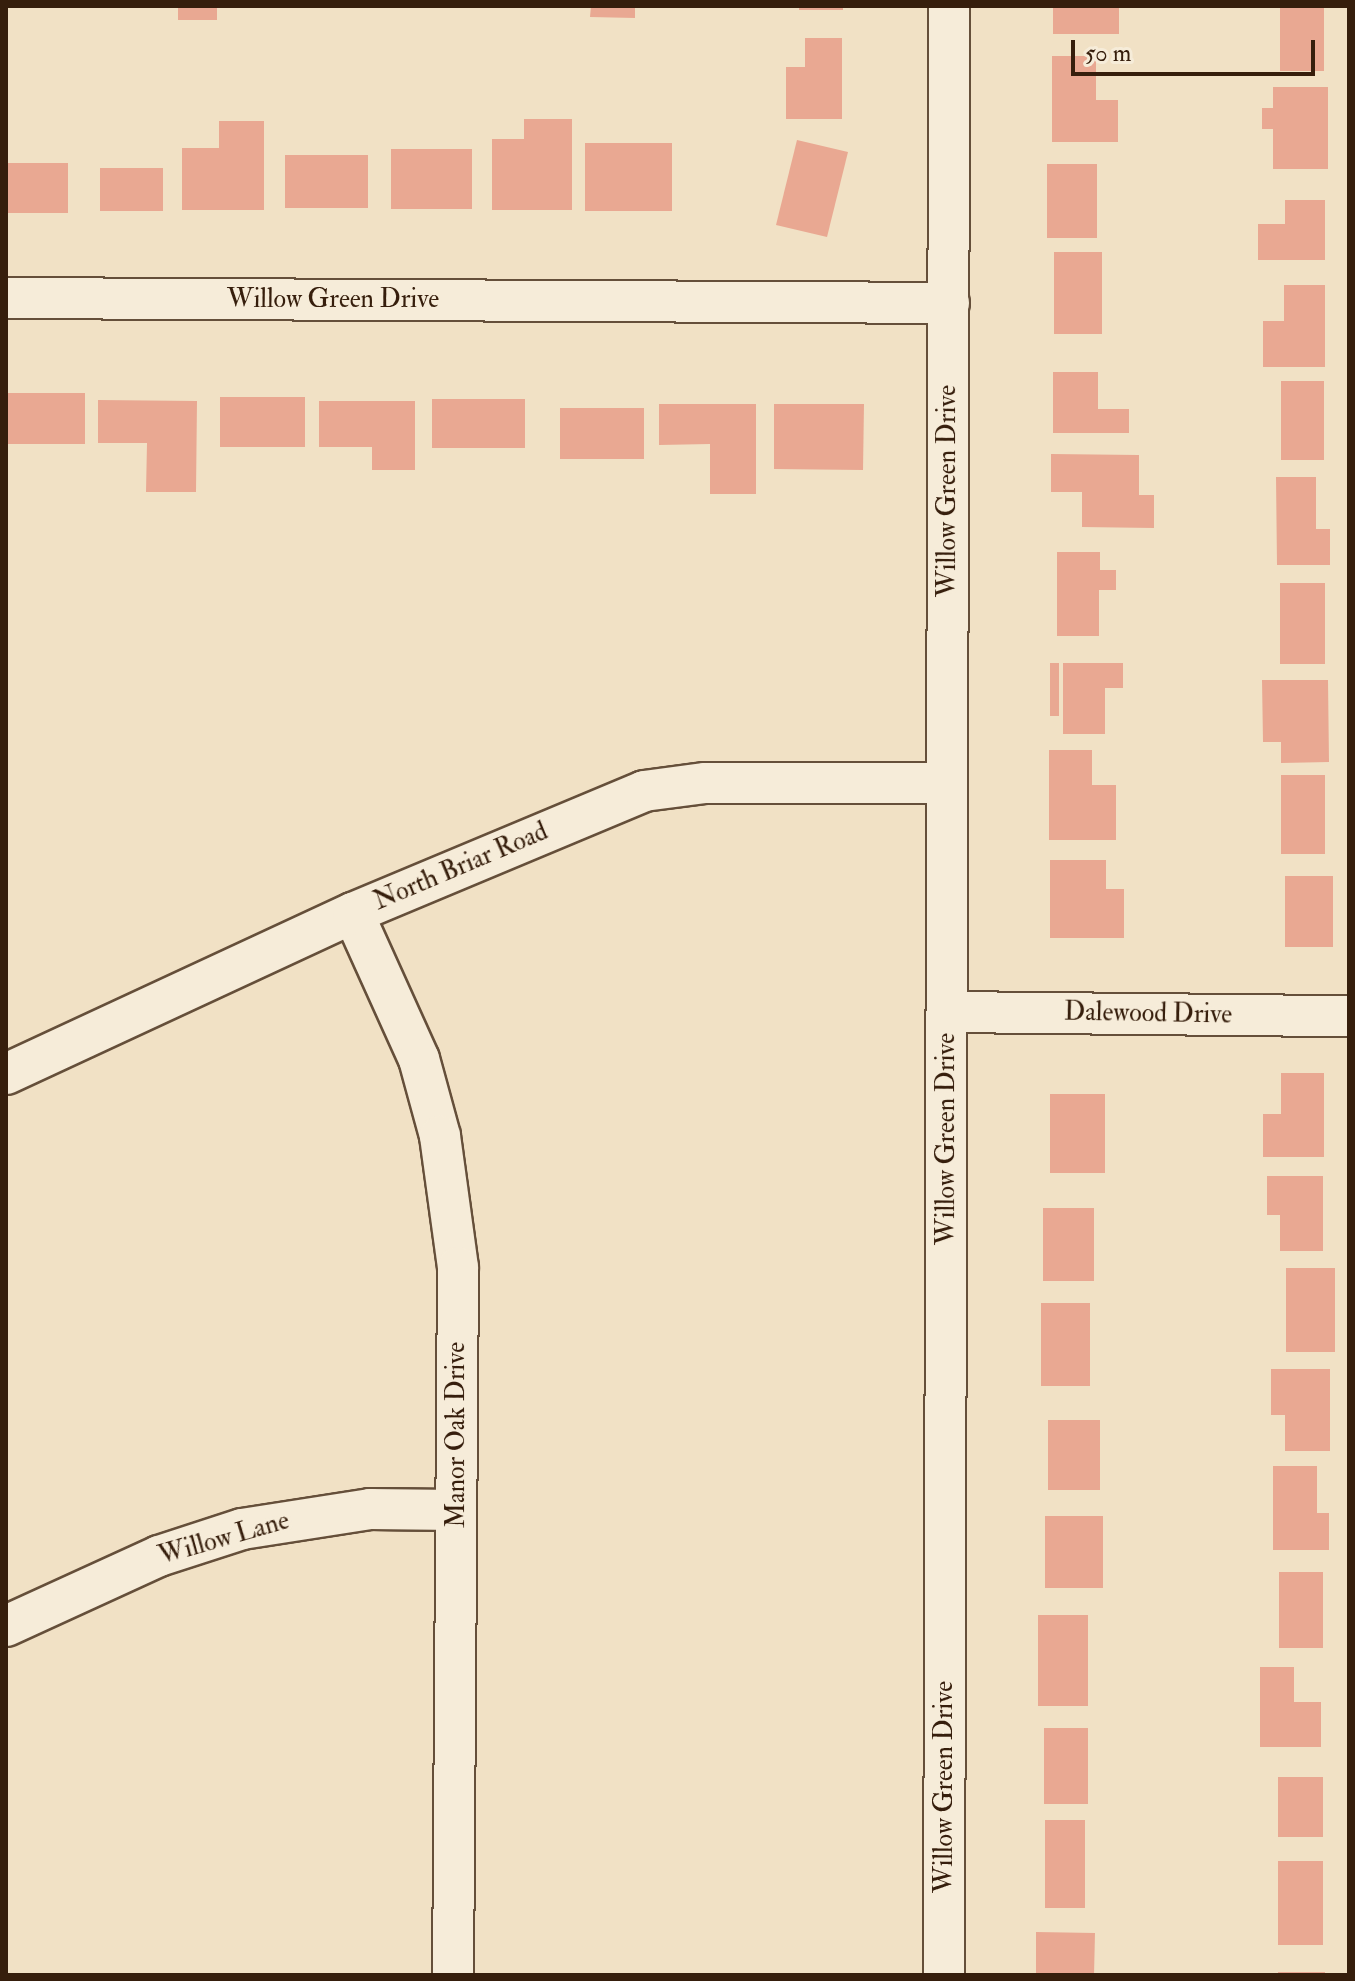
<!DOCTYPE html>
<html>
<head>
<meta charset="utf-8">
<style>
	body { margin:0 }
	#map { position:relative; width:1355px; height:1981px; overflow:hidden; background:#f1e1c5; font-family:"IM FELL Double Pica",serif }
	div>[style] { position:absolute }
	.building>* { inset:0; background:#e9a892 }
	.roads { filter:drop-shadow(2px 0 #654f3a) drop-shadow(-2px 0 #654f3a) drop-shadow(0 2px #654f3a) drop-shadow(0 -2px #654f3a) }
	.street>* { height:40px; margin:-20px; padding:0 20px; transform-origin:20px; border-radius:20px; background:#f6ecd9 }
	span { translate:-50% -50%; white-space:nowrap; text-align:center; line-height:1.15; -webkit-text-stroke:6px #f6ecd9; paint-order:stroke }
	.street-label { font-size:26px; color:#361e0c }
	.frame { position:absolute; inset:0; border:8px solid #361e0c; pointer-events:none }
	.scale { position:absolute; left:1071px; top:40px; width:244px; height:36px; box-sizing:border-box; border:4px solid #361e0c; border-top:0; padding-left:10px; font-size:24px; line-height:28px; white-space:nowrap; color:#361e0c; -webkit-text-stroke:6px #f6ecd9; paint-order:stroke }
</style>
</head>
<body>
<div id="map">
	<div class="building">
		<i style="clip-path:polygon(178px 6px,217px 6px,217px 20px,178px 20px)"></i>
		<i style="clip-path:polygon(591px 6px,635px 6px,635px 18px,590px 17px)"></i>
		<i style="clip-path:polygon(799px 6px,843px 6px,843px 10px,799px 10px)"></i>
		<i style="clip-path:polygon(1053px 6px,1119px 6px,1119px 34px,1053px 34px)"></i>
		<i style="clip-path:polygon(1280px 6px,1324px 6px,1324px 71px,1280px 71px)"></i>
		<i style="clip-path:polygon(805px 38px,842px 38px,842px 119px,786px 119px,786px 67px,805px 67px)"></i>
		<i style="clip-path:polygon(1052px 56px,1096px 56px,1096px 100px,1118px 100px,1118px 142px,1052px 142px)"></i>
		<i style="clip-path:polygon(1273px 87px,1328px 87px,1328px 169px,1273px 169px,1273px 129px,1262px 129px,1262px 108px,1273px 108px)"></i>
		<i style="clip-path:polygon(524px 119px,572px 119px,572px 210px,492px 210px,492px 139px,524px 139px)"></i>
		<i style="clip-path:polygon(219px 121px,264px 121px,264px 210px,182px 210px,182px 148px,219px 148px)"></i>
		<i style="clip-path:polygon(797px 140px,848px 152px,827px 237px,776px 225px)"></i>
		<i style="clip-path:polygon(585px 143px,672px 143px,672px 211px,585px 211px)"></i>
		<i style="clip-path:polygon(391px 149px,472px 149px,472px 209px,391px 209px)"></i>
		<i style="clip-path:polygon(285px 155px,368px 155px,368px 208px,285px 208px)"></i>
		<i style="clip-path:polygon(6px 163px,68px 163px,68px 213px,6px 213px)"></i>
		<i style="clip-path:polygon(1047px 164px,1097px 164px,1097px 238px,1047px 238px)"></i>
		<i style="clip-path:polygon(100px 168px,163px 168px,163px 211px,100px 211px)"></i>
		<i style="clip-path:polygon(1285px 200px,1325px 200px,1325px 260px,1258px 260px,1258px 224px,1285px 224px)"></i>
		<i style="clip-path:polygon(1054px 252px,1102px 252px,1102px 334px,1054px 334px)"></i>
		<i style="clip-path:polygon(1284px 285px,1325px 285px,1325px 367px,1263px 367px,1263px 321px,1284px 321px)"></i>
		<i style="clip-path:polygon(1053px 372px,1098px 372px,1098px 409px,1129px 409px,1129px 433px,1053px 433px)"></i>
		<i style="clip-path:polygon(1281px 381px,1324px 381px,1324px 460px,1281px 460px)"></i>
		<i style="clip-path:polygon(6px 393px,85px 393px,85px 444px,6px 444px)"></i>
		<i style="clip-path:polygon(220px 397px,305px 397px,305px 447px,220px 447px)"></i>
		<i style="clip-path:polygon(432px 399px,525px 399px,525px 448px,432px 448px)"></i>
		<i style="clip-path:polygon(98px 400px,197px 401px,196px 492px,146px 492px,147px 443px,98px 443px)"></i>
		<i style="clip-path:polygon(319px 401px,415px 401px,415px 470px,372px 470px,372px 447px,319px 447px)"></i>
		<i style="clip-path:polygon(659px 404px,756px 404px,756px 494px,710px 494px,710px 444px,659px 445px)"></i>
		<i style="clip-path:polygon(774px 404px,864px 404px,863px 470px,774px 469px)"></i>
		<i style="clip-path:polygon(560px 408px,644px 408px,644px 459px,560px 459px)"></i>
		<i style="clip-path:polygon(1051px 454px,1139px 455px,1139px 495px,1154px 495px,1154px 528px,1082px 527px,1082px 492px,1051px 492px)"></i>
		<i style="clip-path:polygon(1276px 477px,1316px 477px,1316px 529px,1330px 529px,1330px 565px,1277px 565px)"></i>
		<i style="clip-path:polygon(1057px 552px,1100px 552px,1100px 570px,1116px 570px,1116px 590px,1099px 590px,1099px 636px,1057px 636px)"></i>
		<i style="clip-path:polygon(1280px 583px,1325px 583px,1325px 664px,1280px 664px)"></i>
		<i style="clip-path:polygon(1050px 663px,1059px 663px,1059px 716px,1050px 716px)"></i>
		<i style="clip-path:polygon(1063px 663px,1123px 663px,1123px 688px,1105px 688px,1105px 734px,1063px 734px)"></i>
		<i style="clip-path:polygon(1262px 680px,1328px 680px,1329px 762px,1281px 763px,1281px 742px,1263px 742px)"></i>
		<i style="clip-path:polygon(1049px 750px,1092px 750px,1092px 785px,1116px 785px,1116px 840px,1049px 840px)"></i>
		<i style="clip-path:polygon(1281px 775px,1325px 775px,1325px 854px,1281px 854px)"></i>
		<i style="clip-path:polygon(1050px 860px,1106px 860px,1106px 889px,1124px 889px,1124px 938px,1050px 938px)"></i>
		<i style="clip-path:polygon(1285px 876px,1333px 876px,1333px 947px,1285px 947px)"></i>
		<i style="clip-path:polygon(1281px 1073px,1324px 1073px,1324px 1157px,1263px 1157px,1263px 1114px,1281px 1114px)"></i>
		<i style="clip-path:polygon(1050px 1094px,1105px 1094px,1105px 1173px,1050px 1173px)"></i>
		<i style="clip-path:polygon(1267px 1176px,1323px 1176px,1323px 1251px,1280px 1251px,1280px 1215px,1267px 1215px)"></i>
		<i style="clip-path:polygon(1043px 1208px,1094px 1208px,1094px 1281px,1043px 1281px)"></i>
		<i style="clip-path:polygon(1286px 1268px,1335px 1268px,1335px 1352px,1286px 1352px)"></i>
		<i style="clip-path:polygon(1041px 1303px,1090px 1303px,1090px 1386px,1041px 1386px)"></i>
		<i style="clip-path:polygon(1271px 1369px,1330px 1369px,1330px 1451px,1285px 1451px,1285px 1415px,1271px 1415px)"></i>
		<i style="clip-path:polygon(1048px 1420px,1100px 1420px,1100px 1490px,1048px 1490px)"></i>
		<i style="clip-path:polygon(1273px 1466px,1317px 1466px,1317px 1513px,1329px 1513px,1329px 1550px,1273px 1550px)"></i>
		<i style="clip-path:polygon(1045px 1516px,1103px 1516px,1103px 1588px,1045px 1588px)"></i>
		<i style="clip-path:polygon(1279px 1572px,1323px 1572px,1323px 1648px,1279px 1648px)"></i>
		<i style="clip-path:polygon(1038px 1615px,1088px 1615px,1088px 1706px,1038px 1706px)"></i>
		<i style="clip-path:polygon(1260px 1667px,1294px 1667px,1294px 1702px,1321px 1702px,1321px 1747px,1260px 1747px)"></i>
		<i style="clip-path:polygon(1044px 1728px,1088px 1728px,1088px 1804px,1044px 1804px)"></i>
		<i style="clip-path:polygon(1278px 1777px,1323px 1777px,1323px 1837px,1278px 1837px)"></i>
		<i style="clip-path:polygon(1045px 1820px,1085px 1820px,1085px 1908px,1045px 1908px)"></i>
		<i style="clip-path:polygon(1278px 1861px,1323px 1861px,1323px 1945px,1278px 1945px)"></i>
		<i style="clip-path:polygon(1036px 1932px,1095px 1933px,1094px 1975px,1036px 1975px)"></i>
		<i style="clip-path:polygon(1278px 1972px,1325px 1972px,1325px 1975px,1278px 1975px)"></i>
	</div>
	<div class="roads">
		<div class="street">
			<i style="left:6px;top:298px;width:943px;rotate:0.3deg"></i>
			<i style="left:353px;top:913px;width:160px;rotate:65.7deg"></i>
			<i style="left:419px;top:1059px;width:80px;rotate:74.7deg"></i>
			<i style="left:440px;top:1136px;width:132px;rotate:82.2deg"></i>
			<i style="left:458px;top:1267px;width:708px;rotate:90.4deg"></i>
			<i style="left:948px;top:1012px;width:401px;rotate:0.6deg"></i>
			<i style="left:6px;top:1074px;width:383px;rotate:-24.9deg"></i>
			<i style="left:353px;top:913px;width:316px;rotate:-22.7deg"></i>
			<i style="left:644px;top:791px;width:62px;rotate:-7.5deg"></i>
			<i style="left:705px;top:783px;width:241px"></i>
			<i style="left:6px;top:1626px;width:168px;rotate:-24.6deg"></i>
			<i style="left:159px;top:1556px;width:87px;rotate:-18deg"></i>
			<i style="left:242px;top:1529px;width:130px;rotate:-8.9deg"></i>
			<i style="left:370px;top:1509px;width:86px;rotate:0.7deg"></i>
			<i style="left:944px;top:1975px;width:1969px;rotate:-89.85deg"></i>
		</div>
	</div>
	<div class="street-label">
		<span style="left:333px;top:300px">Willow Green Drive</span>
		<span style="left:948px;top:491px;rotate:-90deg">Willow Green Drive</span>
		<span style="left:461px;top:867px;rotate:-23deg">North Briar Road</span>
		<span style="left:1148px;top:1014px;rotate:1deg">Dalewood Drive</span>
		<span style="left:947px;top:1139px;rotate:-90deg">Willow Green Drive</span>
		<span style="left:457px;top:1435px;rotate:-90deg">Manor Oak Drive</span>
		<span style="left:224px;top:1539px;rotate:-16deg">Willow Lane</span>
		<span style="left:945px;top:1787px;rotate:-90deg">Willow Green Drive</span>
	</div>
	<div class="frame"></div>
	<div class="scale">50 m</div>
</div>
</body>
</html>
